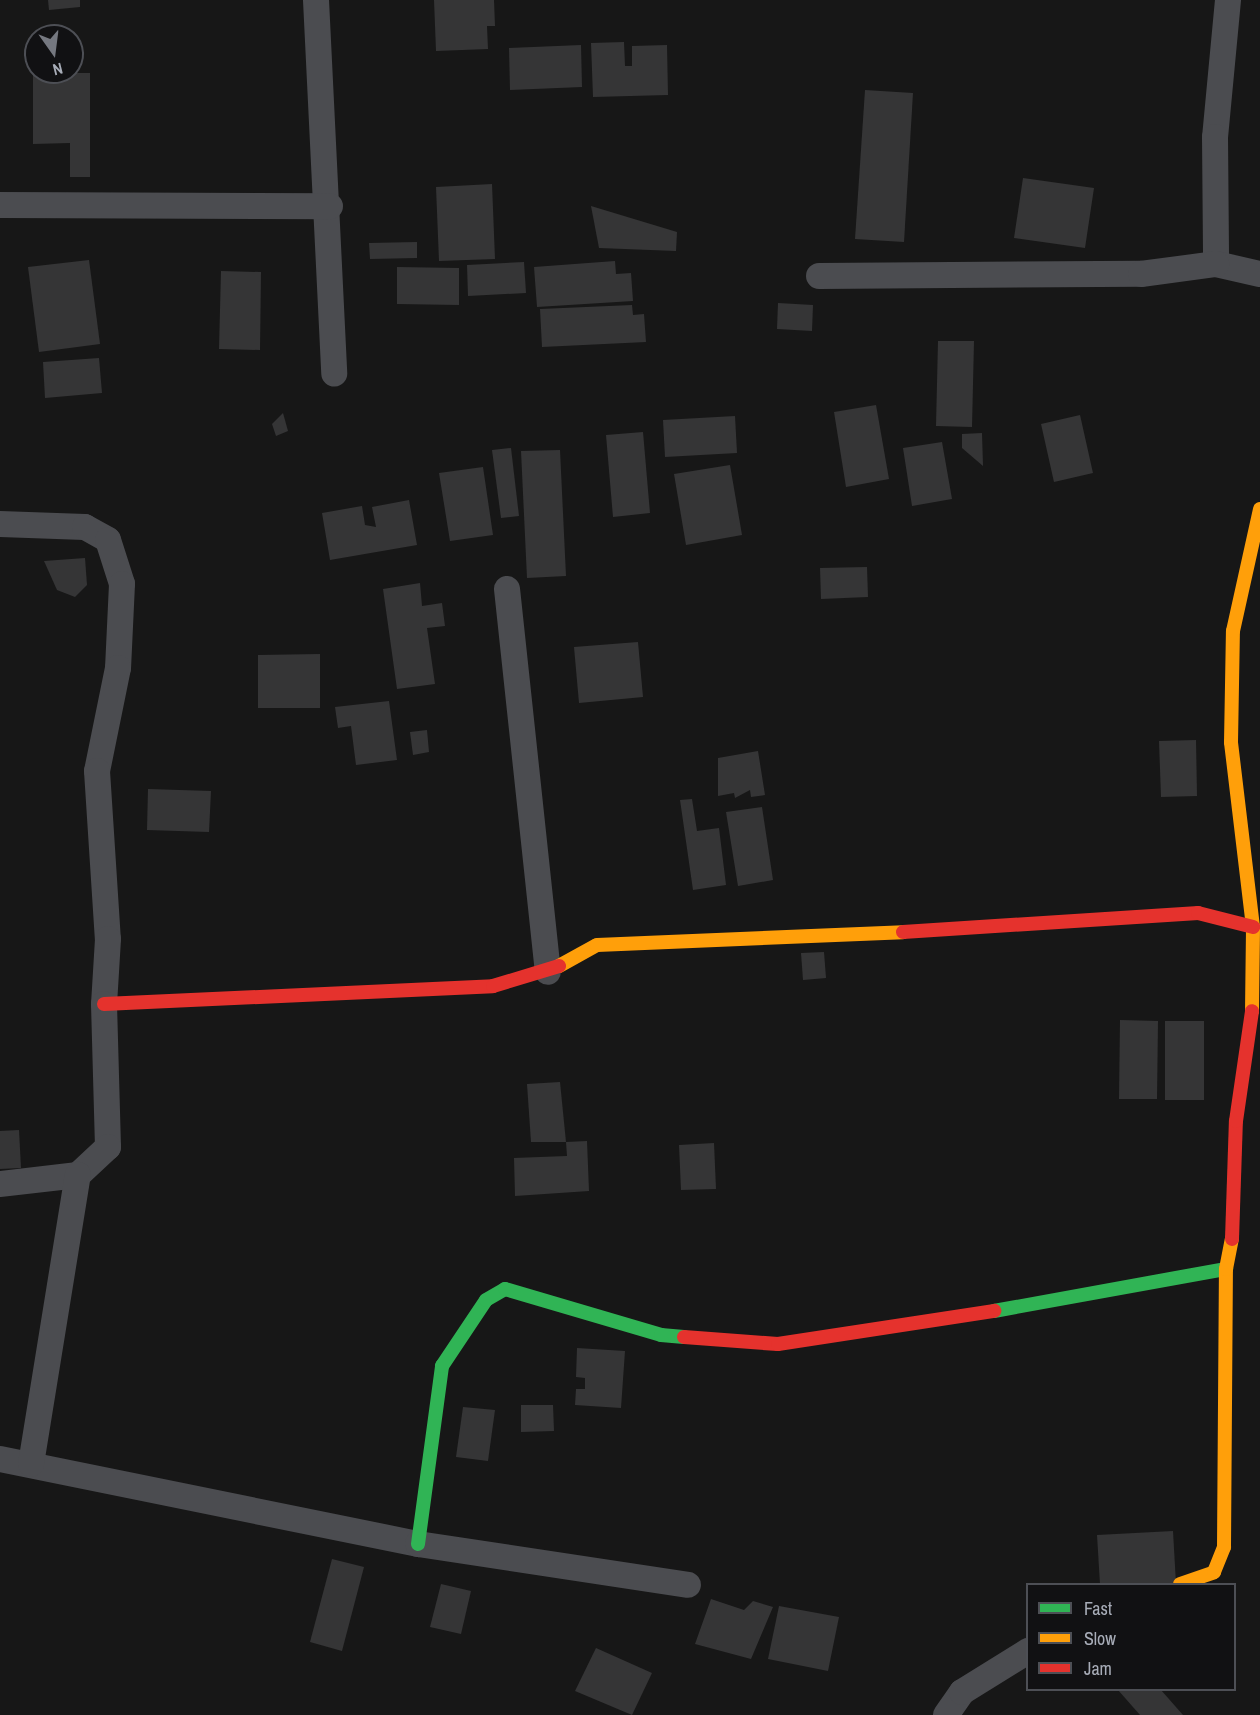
<!DOCTYPE html>
<html>
<head>
<meta charset="utf-8">
<style>
	body { margin:0 }
	#map { position:relative; width:1260px; height:1715px; overflow:hidden; background:#171717; font-family:"Archivo Narrow",sans-serif }
	div>[style] { position:absolute }
	.building>* { inset:0; background:#353536 }
	.street>* { height:26px; margin:-13px; padding:0 13px; transform-origin:13px; border-radius:13px; background:#4b4c50 }
	.fast>* { height:14px; margin:-7px; padding:0 7px; transform-origin:7px; border-radius:7px; background:#30b455 }
	.slow>* { height:14px; margin:-7px; padding:0 7px; transform-origin:7px; border-radius:7px; background:#ff9f0a }
	.jam>* { height:14px; margin:-7px; padding:0 7px; transform-origin:7px; border-radius:7px; background:#e5322d }
	span { translate:-50% -50%; white-space:nowrap; text-align:center; line-height:1.15; -webkit-text-stroke:4.5px #111113; paint-order:stroke }
	.legend { position:absolute; left:1026px; top:1583px; width:210px; height:108px; box-sizing:border-box; background:#111113; border:2px solid #4d4f55; margin:0; padding:8px 10px; list-style:none; font-size:18px; color:#a8adb8 }
	.legend li { display:flex; align-items:center; gap:12px; height:30px }
	.legend b { width:30px; border:2px solid #4d4f55 }
	.north { position:absolute; left:24px; top:24px; width:60px; height:60px; box-sizing:border-box; background:#111113; border:2px solid #4d4f55; border-radius:50%; rotate:166deg; font-size:16px; font-weight:700; line-height:24px; text-align:center; color:#a8adb8 }
	.north::after { content:''; display:block; margin:auto; width:21px; height:27px; background:#757880; clip-path:polygon(50% 0,100% 100%,50% 72%,0 100%) }
</style>
</head>
<body>
<div id="map">
	<div class="building">
		<i style="clip-path:polygon(48px 0,80px 0,80px 7px,49px 10px)"></i>
		<i style="clip-path:polygon(434px 0,494px 0,495px 26px,487px 26px,488px 49px,436px 51px)"></i>
		<i style="clip-path:polygon(624px 42px,625px 66px,632px 66px,632px 46px,667px 45px,668px 95px,593px 97px,591px 43px)"></i>
		<i style="clip-path:polygon(581px 45px,582px 87px,510px 90px,509px 48px)"></i>
		<i style="clip-path:polygon(33px 73px,90px 73px,90px 177px,70px 177px,70px 143px,33px 144px)"></i>
		<i style="clip-path:polygon(865px 90px,913px 93px,904px 242px,855px 239px)"></i>
		<i style="clip-path:polygon(1023px 178px,1094px 188px,1085px 248px,1014px 238px)"></i>
		<i style="clip-path:polygon(492px 184px,495px 259px,439px 261px,436px 187px)"></i>
		<i style="clip-path:polygon(591px 206px,677px 232px,676px 251px,599px 248px)"></i>
		<i style="clip-path:polygon(417px 242px,417px 258px,370px 259px,369px 243px)"></i>
		<i style="clip-path:polygon(89px 260px,100px 344px,39px 352px,28px 267px)"></i>
		<i style="clip-path:polygon(615px 261px,616px 274px,631px 273px,633px 301px,537px 307px,534px 267px)"></i>
		<i style="clip-path:polygon(524px 262px,526px 293px,468px 296px,467px 265px)"></i>
		<i style="clip-path:polygon(397px 267px,459px 268px,459px 305px,397px 304px)"></i>
		<i style="clip-path:polygon(221px 271px,261px 272px,260px 350px,219px 349px)"></i>
		<i style="clip-path:polygon(778px 303px,813px 305px,812px 331px,777px 329px)"></i>
		<i style="clip-path:polygon(632px 305px,633px 315px,644px 314px,646px 342px,542px 347px,540px 309px)"></i>
		<i style="clip-path:polygon(938px 341px,974px 341px,972px 427px,936px 426px)"></i>
		<i style="clip-path:polygon(99px 358px,102px 393px,45px 398px,43px 362px)"></i>
		<i style="clip-path:polygon(876px 405px,889px 479px,846px 487px,834px 412px)"></i>
		<i style="clip-path:polygon(283px 413px,288px 431px,276px 436px,272px 424px)"></i>
		<i style="clip-path:polygon(1080px 415px,1093px 473px,1054px 482px,1041px 424px)"></i>
		<i style="clip-path:polygon(735px 416px,737px 453px,665px 457px,663px 420px)"></i>
		<i style="clip-path:polygon(643px 432px,650px 513px,613px 517px,606px 435px)"></i>
		<i style="clip-path:polygon(982px 433px,983px 466px,962px 448px,962px 434px)"></i>
		<i style="clip-path:polygon(942px 442px,952px 499px,912px 506px,903px 448px)"></i>
		<i style="clip-path:polygon(511px 448px,519px 516px,501px 518px,492px 450px)"></i>
		<i style="clip-path:polygon(560px 450px,566px 576px,527px 578px,521px 451px)"></i>
		<i style="clip-path:polygon(730px 465px,742px 535px,686px 545px,674px 474px)"></i>
		<i style="clip-path:polygon(483px 467px,493px 535px,450px 541px,439px 473px)"></i>
		<i style="clip-path:polygon(409px 500px,417px 545px,330px 560px,322px 513px,362px 506px,365px 525px,376px 527px,372px 507px)"></i>
		<i style="clip-path:polygon(85px 558px,87px 585px,75px 597px,57px 590px,44px 561px)"></i>
		<i style="clip-path:polygon(867px 567px,868px 597px,821px 599px,820px 568px)"></i>
		<i style="clip-path:polygon(420px 583px,422px 606px,442px 603px,445px 626px,427px 628px,435px 684px,397px 689px,383px 589px)"></i>
		<i style="clip-path:polygon(638px 642px,643px 697px,579px 703px,574px 647px)"></i>
		<i style="clip-path:polygon(320px 654px,320px 708px,258px 708px,258px 655px)"></i>
		<i style="clip-path:polygon(389px 701px,397px 760px,356px 765px,351px 726px,338px 728px,335px 707px)"></i>
		<i style="clip-path:polygon(427px 730px,429px 752px,413px 755px,410px 732px)"></i>
		<i style="clip-path:polygon(1196px 740px,1197px 796px,1161px 797px,1159px 741px)"></i>
		<i style="clip-path:polygon(758px 751px,765px 795px,751px 797px,750px 790px,735px 798px,734px 793px,718px 796px,718px 758px)"></i>
		<i style="clip-path:polygon(148px 789px,211px 791px,209px 832px,147px 830px)"></i>
		<i style="clip-path:polygon(692px 799px,697px 831px,719px 828px,726px 885px,693px 890px,680px 800px)"></i>
		<i style="clip-path:polygon(762px 807px,773px 880px,738px 886px,726px 812px)"></i>
		<i style="clip-path:polygon(824px 952px,826px 978px,803px 980px,801px 953px)"></i>
		<i style="clip-path:polygon(1120px 1020px,1158px 1021px,1157px 1099px,1119px 1099px)"></i>
		<i style="clip-path:polygon(1165px 1021px,1204px 1021px,1204px 1100px,1165px 1100px)"></i>
		<i style="clip-path:polygon(560px 1082px,566px 1142px,531px 1142px,527px 1084px)"></i>
		<i style="clip-path:polygon(19px 1130px,21px 1168px,0 1169px,0 1131px)"></i>
		<i style="clip-path:polygon(587px 1141px,589px 1191px,515px 1196px,514px 1158px,567px 1156px,566px 1142px)"></i>
		<i style="clip-path:polygon(714px 1143px,716px 1189px,681px 1190px,679px 1145px)"></i>
		<i style="clip-path:polygon(577px 1348px,625px 1351px,621px 1408px,575px 1405px,576px 1389px,585px 1389px,585px 1378px,576px 1377px)"></i>
		<i style="clip-path:polygon(521px 1405px,553px 1405px,554px 1431px,521px 1432px)"></i>
		<i style="clip-path:polygon(463px 1407px,495px 1410px,488px 1461px,456px 1457px)"></i>
		<i style="clip-path:polygon(1173px 1531px,1176px 1584px,1100px 1584px,1097px 1535px)"></i>
		<i style="clip-path:polygon(332px 1559px,364px 1567px,342px 1651px,310px 1642px)"></i>
		<i style="clip-path:polygon(441px 1584px,471px 1591px,461px 1634px,430px 1627px)"></i>
		<i style="clip-path:polygon(711px 1599px,744px 1610px,753px 1601px,773px 1607px,751px 1659px,695px 1644px)"></i>
		<i style="clip-path:polygon(779px 1606px,839px 1617px,828px 1671px,768px 1659px)"></i>
		<i style="clip-path:polygon(596px 1648px,652px 1673px,632px 1715px,575px 1691px)"></i>
		<i style="clip-path:polygon(1118px 1690px,1161px 1690px,1183px 1715px,1140px 1715px)"></i>
	</div>
	<div class="street">
		<i style="left:316px;top:0;width:374px;rotate:87.2deg"></i>
		<i style="left:1228px;top:0;width:138px;rotate:95.4deg"></i>
		<i style="left:1215px;top:137px;width:127px;rotate:89.5deg"></i>
		<i style="left:1216px;top:264px;width:45px;rotate:12.8deg"></i>
		<i style="left:0;top:205px;width:330px;rotate:0.2deg"></i>
		<i style="left:819px;top:276px;width:322px;rotate:-0.4deg"></i>
		<i style="left:1141px;top:274px;width:76px;rotate:-7.6deg"></i>
		<i style="left:0;top:524px;width:85px;rotate:2deg"></i>
		<i style="left:85px;top:527px;width:26px;rotate:29deg"></i>
		<i style="left:108px;top:540px;width:46px;rotate:72.3deg"></i>
		<i style="left:122px;top:584px;width:84px;rotate:92.7deg"></i>
		<i style="left:118px;top:668px;width:105px;rotate:101.5deg"></i>
		<i style="left:97px;top:771px;width:168px;rotate:86.3deg"></i>
		<i style="left:108px;top:939px;width:65px;rotate:93.5deg"></i>
		<i style="left:104px;top:1004px;width:143px;rotate:88.4deg"></i>
		<i style="left:108px;top:1147px;width:41px;rotate:137deg"></i>
		<i style="left:78px;top:1175px;width:79px;rotate:173.4deg"></i>
		<i style="left:507px;top:589px;width:385px;rotate:83.9deg"></i>
		<i style="left:0;top:1459px;width:427px;rotate:11.5deg"></i>
		<i style="left:418px;top:1544px;width:273px;rotate:8.6deg"></i>
		<i style="left:31px;top:1464px;width:293px;rotate:-80.8deg"></i>
		<i style="left:946px;top:1715px;width:28px;rotate:-55deg"></i>
		<i style="left:962px;top:1692px;width:78px;rotate:-31.8deg"></i>
	</div>
	<div class="fast">
		<i style="left:994px;top:1311px;width:236px;rotate:-10.3deg"></i>
		<i style="left:418px;top:1544px;width:180px;rotate:-82.3deg"></i>
		<i style="left:442px;top:1366px;width:79px;rotate:-56.3deg"></i>
		<i style="left:486px;top:1300px;width:22px;rotate:-30deg"></i>
		<i style="left:505px;top:1289px;width:163px;rotate:16.4deg"></i>
		<i style="left:661px;top:1335px;width:23px;rotate:5deg"></i>
	</div>
	<div class="slow">
		<i style="left:559px;top:966px;width:43px;rotate:-28.9deg"></i>
		<i style="left:597px;top:945px;width:306px;rotate:-2.4deg"></i>
		<i style="left:1252px;top:1011px;width:84px;rotate:-89.3deg"></i>
		<i style="left:1253px;top:927px;width:186px;rotate:-96.8deg"></i>
		<i style="left:1231px;top:742px;width:111px;rotate:-89deg"></i>
		<i style="left:1233px;top:631px;width:125px;rotate:-77.5deg"></i>
		<i style="left:1180px;top:1584px;width:36px;rotate:-19deg"></i>
		<i style="left:1214px;top:1572px;width:27px;rotate:-68deg"></i>
		<i style="left:1224px;top:1547px;width:278px;rotate:-89.6deg"></i>
		<i style="left:1226px;top:1269px;width:31px;rotate:-79deg"></i>
	</div>
	<div class="jam">
		<i style="left:903px;top:932px;width:296px;rotate:-3.7deg"></i>
		<i style="left:1198px;top:913px;width:57px;rotate:14.3deg"></i>
		<i style="left:104px;top:1004px;width:389px;rotate:-2.6deg"></i>
		<i style="left:493px;top:986px;width:69px;rotate:-16.9deg"></i>
		<i style="left:1232px;top:1239px;width:118px;rotate:-88.1deg"></i>
		<i style="left:1236px;top:1121px;width:111px;rotate:-81.7deg"></i>
		<i style="left:684px;top:1337px;width:94px;rotate:4.3deg"></i>
		<i style="left:778px;top:1344px;width:219px;rotate:-8.7deg"></i>
	</div>
	<ul class="legend">
	<li><b style="height:8px;background:#30b455"></b>Fast</li>
	<li><b style="height:8px;background:#ff9f0a"></b>Slow</li>
	<li><b style="height:8px;background:#e5322d"></b>Jam</li>
	</ul>
	<div class="north">N</div>
</div>
</body>
</html>
